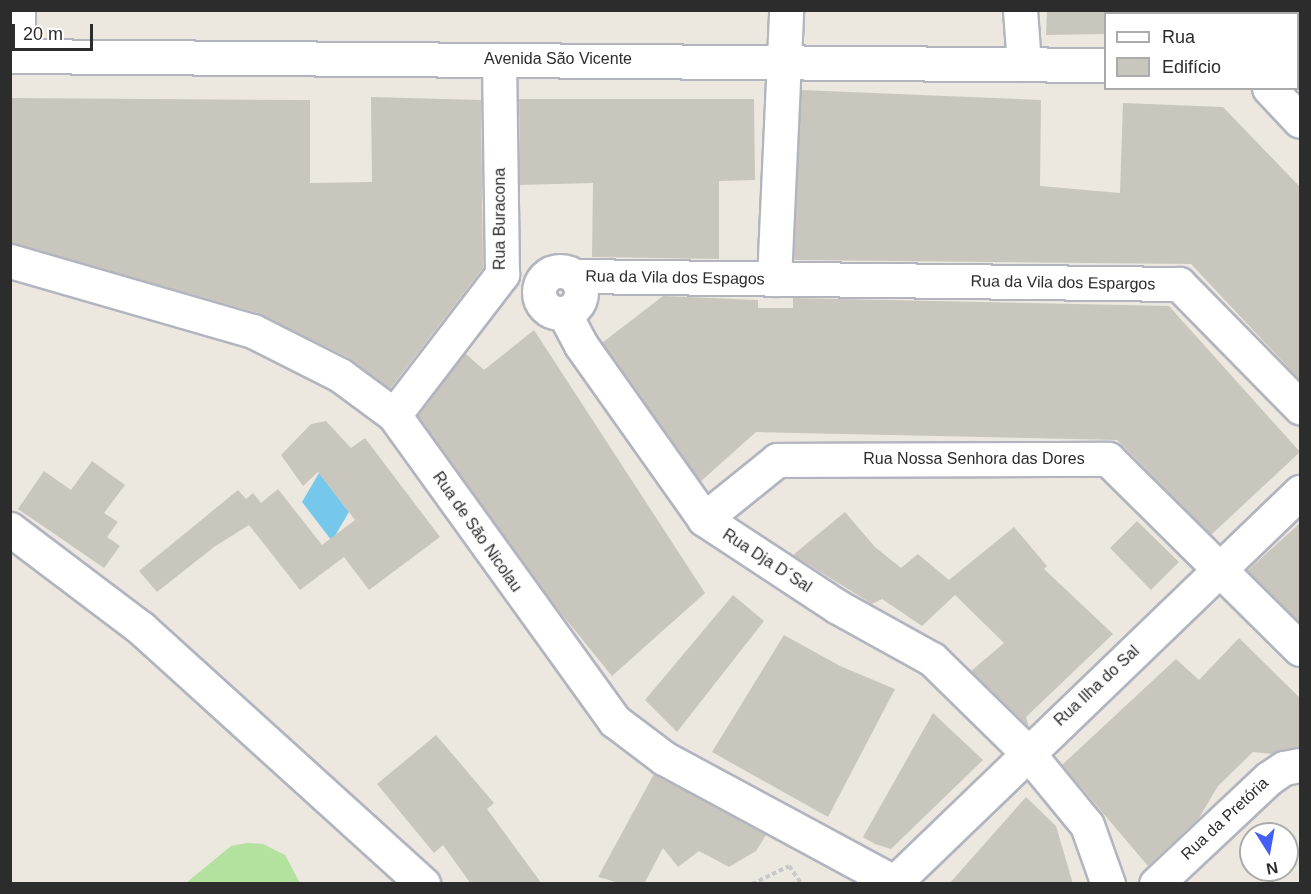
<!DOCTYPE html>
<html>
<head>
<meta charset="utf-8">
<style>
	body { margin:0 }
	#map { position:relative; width:1311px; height:894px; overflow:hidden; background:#ede8df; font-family:Helvetica,sans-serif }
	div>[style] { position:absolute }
	.green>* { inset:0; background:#b2e29d }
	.water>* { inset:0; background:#75c8ec }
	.building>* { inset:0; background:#c9c6bd }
	.path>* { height:4px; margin-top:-2px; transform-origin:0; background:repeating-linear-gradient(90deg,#c8c8c8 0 4.5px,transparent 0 7.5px) }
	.roads { filter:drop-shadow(2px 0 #b2b5bf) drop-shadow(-2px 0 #b2b5bf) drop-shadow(0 2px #b2b5bf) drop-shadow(0 -2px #b2b5bf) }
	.minor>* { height:33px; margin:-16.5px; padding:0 16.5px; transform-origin:16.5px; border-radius:16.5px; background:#fff }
	.minor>.ring { margin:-16.5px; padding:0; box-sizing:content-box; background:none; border:33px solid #fff; border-radius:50% }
	span { translate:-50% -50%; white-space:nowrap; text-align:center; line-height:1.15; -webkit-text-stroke:5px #fff; paint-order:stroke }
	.street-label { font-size:16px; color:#2c2c2c }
	.frame { position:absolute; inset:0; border:12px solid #2c2c2c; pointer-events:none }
	.legend { position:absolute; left:1104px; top:12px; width:195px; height:78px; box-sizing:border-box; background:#fff; border:2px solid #ababab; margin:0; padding:8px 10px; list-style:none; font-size:18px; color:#2c2c2c }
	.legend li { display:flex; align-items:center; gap:12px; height:30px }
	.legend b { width:30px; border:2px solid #ababab }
	.north { position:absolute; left:1239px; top:822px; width:60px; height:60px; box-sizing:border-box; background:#fff; border:2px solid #ababab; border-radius:50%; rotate:169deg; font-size:16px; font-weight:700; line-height:24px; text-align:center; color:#2c2c2c }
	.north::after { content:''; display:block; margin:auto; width:21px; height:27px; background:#445ff6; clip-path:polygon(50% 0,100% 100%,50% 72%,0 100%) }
	.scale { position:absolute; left:12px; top:24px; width:81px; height:27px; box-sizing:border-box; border:3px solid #2c2c2c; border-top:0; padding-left:8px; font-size:18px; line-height:21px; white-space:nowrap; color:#2c2c2c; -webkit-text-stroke:4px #fff; paint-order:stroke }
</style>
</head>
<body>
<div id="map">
	<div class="green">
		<i style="clip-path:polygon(246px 843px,263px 844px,285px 855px,300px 883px,186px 883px,231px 846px)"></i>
	</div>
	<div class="water">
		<i style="clip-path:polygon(319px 473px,349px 512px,332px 541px,302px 502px)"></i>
	</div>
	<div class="building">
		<i style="clip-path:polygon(1047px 10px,1106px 10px,1106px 34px,1046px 35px)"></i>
		<i style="clip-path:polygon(801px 90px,1041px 100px,1040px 186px,1120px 193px,1123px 103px,1223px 107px,1300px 187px,1300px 380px,1191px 264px,794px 260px)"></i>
		<i style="clip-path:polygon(371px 97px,481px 100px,483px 268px,390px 389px,349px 358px,258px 313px,10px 243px,10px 98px,310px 100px,310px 183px,372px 182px)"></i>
		<i style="clip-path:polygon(519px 99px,754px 99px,755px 180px,719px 181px,719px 259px,592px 257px,593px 183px,520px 185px)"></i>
		<i style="clip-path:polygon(663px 296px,758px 300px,758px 308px,793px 308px,793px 298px,1169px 306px,1300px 452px,1211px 535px,1117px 440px,756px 432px,700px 482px,602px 343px)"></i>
		<i style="clip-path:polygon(534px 330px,705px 593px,612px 676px,551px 601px,417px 415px,465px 353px,484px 370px)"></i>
		<i style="clip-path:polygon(326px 421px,351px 448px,365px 438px,440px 537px,369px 590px,344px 557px,300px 590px,249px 525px,214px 547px,157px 592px,139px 571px,238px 490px,246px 499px,253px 493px,261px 503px,278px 489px,322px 545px,355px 520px,318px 472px,303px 486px,281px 455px,311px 424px)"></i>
		<i style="clip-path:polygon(92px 461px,125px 485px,104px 513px,118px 522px,107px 537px,120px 546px,104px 568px,18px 509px,44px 471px,71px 490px)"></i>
		<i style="clip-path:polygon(845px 512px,875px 547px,901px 568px,918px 554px,949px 580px,1014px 527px,1047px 566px,1044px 569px,1113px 634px,1026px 717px,1029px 727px,971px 671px,1004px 643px,955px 595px,922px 626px,882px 599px,872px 604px,793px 555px)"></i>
		<i style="clip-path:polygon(1137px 521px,1179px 562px,1151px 590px,1110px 548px)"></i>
		<i style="clip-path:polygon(1300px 523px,1300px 623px,1247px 571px)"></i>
		<i style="clip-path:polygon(733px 595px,764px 621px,677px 732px,645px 700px)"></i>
		<i style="clip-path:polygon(784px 635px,840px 666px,895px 689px,828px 817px,712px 752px)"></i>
		<i style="clip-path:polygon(1239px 638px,1300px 698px,1300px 747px,1272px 754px,1253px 752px,1218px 786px,1199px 818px,1148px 866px,1062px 765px,1176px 659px,1199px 680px)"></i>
		<i style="clip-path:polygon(933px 713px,983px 760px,891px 849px,875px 844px,863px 837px)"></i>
		<i style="clip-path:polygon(436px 735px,494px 803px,487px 809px,542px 884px,471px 884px,443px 845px,434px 853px,377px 784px)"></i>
		<i style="clip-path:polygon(654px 774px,766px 835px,756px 851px,729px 867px,699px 851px,678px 867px,663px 848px,644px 884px,623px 884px,598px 877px)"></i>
		<i style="clip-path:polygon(1026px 797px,1056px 826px,1073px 884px,949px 884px)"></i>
	</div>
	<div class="path">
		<i style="left:752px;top:884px;width:41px;rotate:-25.9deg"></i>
		<i style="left:789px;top:866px;width:21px;rotate:55deg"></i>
	</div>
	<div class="roads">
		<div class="minor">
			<i style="left:18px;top:10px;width:46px;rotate:90deg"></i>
			<i style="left:1020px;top:10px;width:54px;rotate:85.8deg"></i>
			<i style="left:1293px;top:14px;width:5px;rotate:-53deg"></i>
			<i style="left:10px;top:56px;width:1096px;rotate:0.47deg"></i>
			<i style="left:1269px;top:88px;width:45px;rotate:46.8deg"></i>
			<i style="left:10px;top:261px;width:253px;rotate:16.1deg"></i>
			<i style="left:253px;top:331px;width:97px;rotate:26.8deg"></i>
			<i style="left:340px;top:375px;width:67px;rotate:36.5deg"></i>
			<i style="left:394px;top:415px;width:377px;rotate:54.2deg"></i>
			<i style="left:615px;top:721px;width:61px;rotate:37.1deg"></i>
			<i style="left:664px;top:758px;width:265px;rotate:28.4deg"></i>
			<i class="ring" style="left:539px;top:271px;width:9px;height:9px"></i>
			<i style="left:575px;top:276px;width:604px;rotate:0.76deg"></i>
			<i style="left:1179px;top:284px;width:173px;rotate:45.5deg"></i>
			<i style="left:774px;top:279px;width:269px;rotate:-87.4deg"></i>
			<i style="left:564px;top:313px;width:36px;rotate:62deg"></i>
			<i style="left:581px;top:345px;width:213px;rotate:54.7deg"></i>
			<i style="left:704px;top:519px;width:160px;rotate:33.3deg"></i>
			<i style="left:838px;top:607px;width:107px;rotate:29deg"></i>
			<i style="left:932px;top:659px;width:133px;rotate:44.4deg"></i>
			<i style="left:1027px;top:752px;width:94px;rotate:50.6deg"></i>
			<i style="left:1087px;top:825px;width:63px;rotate:70.4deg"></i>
			<i style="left:394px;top:415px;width:178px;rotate:-52.5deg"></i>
			<i style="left:502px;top:274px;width:214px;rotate:-90.8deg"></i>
			<i style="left:704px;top:519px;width:94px;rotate:-38.9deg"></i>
			<i style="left:777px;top:460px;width:331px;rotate:-0.2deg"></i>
			<i style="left:1108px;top:459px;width:270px;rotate:44.7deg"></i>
			<i style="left:10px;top:529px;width:164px;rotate:37.1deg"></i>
			<i style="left:141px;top:628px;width:381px;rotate:42.2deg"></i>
			<i style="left:896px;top:881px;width:561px;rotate:-43.92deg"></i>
			<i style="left:1156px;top:884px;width:155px;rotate:-43.2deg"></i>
			<i style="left:1269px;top:778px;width:18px;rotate:-34deg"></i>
			<i style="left:1284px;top:768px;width:16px;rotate:-11deg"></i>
		</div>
	</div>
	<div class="street-label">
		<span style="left:558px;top:59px">Avenida São Vicente</span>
		<span style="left:500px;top:219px;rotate:-90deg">Rua Buracona</span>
		<span style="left:675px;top:278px;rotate:1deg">Rua da Vila dos Espagos</span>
		<span style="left:1063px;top:283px;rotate:1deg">Rua da Vila dos Espargos</span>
		<span style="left:974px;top:459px">Rua Nossa Senhora das Dores</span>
		<span style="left:477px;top:532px;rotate:55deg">Rua de São Nicolau</span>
		<span style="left:767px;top:561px;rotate:33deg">Rua Dja D´Sal</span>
		<span style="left:1097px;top:686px;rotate:-43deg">Rua Ilha do Sal</span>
		<span style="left:1225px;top:819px;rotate:-43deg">Rua da Pretória</span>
	</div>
	<div class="frame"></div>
	<ul class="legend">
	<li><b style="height:8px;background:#fff"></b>Rua</li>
	<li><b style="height:16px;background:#c9c6bd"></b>Edifício</li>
	</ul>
	<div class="north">N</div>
	<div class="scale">20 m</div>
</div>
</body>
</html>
